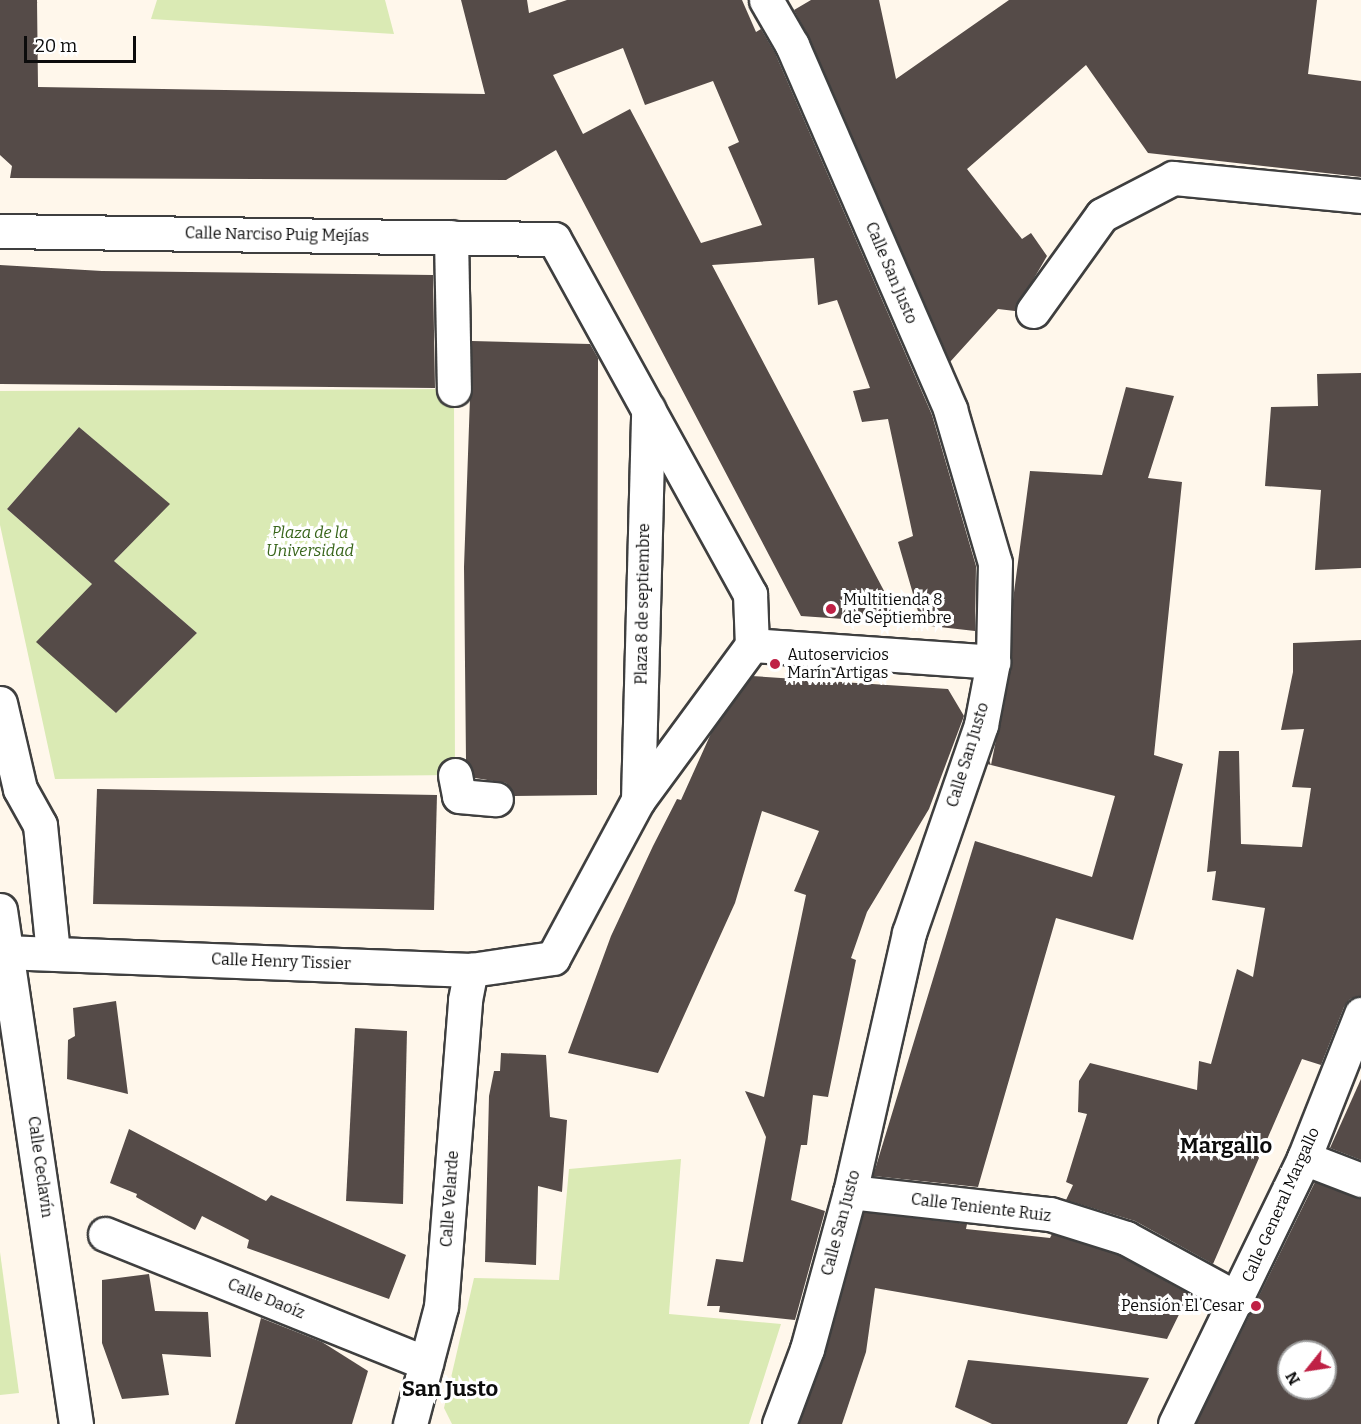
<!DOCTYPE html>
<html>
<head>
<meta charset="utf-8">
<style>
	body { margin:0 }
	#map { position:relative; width:1361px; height:1424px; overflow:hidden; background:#fff7eb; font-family:Bitter,serif }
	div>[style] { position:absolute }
	.green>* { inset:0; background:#daeab4 }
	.building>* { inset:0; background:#554b48 }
	.roads { filter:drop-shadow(2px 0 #3f3f3f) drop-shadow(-2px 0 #3f3f3f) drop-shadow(0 2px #3f3f3f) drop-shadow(0 -2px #3f3f3f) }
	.minor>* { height:33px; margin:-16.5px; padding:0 16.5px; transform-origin:16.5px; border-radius:16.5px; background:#fff }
	.dots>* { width:16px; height:16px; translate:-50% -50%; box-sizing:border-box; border:3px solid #fff; border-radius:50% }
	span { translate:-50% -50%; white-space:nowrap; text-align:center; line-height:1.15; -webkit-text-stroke:6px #fff; paint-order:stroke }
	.street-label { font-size:16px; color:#0c0c0c }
	.park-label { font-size:16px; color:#38651b; font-style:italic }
	.poi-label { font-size:16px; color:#0c0c0c }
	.left { translate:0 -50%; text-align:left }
	.right { translate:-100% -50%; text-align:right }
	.district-label { font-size:22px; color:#0c0c0c; font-weight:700 }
	.north { position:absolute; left:1277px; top:1340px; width:60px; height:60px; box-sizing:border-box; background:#fff; border:2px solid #9e9e9e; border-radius:50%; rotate:240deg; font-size:16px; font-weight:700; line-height:24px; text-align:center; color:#0c0c0c }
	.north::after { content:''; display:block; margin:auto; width:21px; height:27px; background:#bf2145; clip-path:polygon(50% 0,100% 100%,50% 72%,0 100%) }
	.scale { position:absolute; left:24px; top:36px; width:112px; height:27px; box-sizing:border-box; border:3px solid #0c0c0c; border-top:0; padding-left:8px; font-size:18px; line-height:21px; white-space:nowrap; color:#0c0c0c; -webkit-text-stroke:4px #fff; paint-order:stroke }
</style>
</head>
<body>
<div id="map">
	<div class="green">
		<i style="clip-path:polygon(157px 0,385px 0,394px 34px,151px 19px)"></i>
		<i style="clip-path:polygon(evenodd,454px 389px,455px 775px,55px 779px,0 525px,0 391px,454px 389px,79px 427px,169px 504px,114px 561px,197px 633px,116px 713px,71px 672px,92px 584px,7px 509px,79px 427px)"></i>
		<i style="clip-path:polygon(681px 1159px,669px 1314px,781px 1324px,749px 1424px,452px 1424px,444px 1408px,474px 1278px,559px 1280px,569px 1169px)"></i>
		<i style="clip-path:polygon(0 1252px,19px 1393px,0 1395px)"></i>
	</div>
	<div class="building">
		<i style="clip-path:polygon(evenodd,0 0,37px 0,38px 87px,485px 94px,461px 0,527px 0,529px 13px,567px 0,742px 0,756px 32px,761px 29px,775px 53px,932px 415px,976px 566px,975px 631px,922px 625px,898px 542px,913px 536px,888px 419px,862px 422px,853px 391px,870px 388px,837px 300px,818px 305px,814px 258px,712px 265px,901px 623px,801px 616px,556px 150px,506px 180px,10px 178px,12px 166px,0 155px,0 0,623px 48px,645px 105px,713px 81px,739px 142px,728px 147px,762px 225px,701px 243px,630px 109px,583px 134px,553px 75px,623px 48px)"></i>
		<i style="clip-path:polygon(811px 0,879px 0,896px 79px,1009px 0,1317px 0,1308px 74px,1361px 81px,1361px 177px,1148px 153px,1086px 65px,967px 169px,1022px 239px,1031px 233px,1047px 256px,1015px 311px,998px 309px,950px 362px,809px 38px,794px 10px)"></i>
		<i style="clip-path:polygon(0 265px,102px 271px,433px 275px,435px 388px,0 384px)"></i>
		<i style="clip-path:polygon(472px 341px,590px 344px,598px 358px,597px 795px,514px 796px,506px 783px,475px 778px,466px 761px,464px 567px)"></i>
		<i style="clip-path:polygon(1361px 373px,1361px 568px,1315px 570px,1321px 490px,1265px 486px,1271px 407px,1318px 406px,1317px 374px)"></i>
		<i style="clip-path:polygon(1126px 387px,1174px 396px,1148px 478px,1182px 482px,1154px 755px,1183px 764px,1133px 940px,1056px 918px,978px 1187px,873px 1176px,975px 841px,1092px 877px,1115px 796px,987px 764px,989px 760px,991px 765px,1011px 665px,1013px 600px,1030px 471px,1102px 475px)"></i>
		<i style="clip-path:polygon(79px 427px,170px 504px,114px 561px,197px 633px,116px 713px,36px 642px,92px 584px,7px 509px)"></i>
		<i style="clip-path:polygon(1361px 640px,1361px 996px,1350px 999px,1344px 1007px,1321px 1065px,1302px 1059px,1213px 1264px,1135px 1221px,1066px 1200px,1073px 1185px,1066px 1182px,1087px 1114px,1078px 1112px,1079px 1081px,1090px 1063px,1197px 1090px,1199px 1061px,1211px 1064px,1237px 969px,1253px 977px,1265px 908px,1212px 900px,1216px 871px,1207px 872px,1219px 751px,1239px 751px,1241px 844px,1302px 847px,1311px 788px,1292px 787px,1304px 729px,1281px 730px,1293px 672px,1293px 643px)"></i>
		<i style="clip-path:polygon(752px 676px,948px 689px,964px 716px,929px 809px,867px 912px,851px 958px,856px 960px,828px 1097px,813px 1095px,807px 1145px,801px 1145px,791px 1200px,825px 1211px,795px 1320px,719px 1312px,720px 1306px,707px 1306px,716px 1259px,743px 1262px,766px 1137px,745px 1091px,764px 1097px,806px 895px,794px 891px,819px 831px,762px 811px,735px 903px,658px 1073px,568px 1053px,611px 936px,653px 846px,677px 799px,681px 800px,713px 729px)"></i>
		<i style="clip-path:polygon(97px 789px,437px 795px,434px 910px,93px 904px)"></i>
		<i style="clip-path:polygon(116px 1001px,128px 1094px,67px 1079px,68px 1040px,75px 1036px,73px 1008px)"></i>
		<i style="clip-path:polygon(355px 1028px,407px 1031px,403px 1204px,346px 1201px)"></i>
		<i style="clip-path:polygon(501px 1053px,546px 1055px,550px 1117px,567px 1120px,562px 1192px,538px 1186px,536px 1265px,485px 1262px,489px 1096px,494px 1071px,500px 1071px)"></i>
		<i style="clip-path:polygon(1361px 1079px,1361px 1160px,1330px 1148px)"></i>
		<i style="clip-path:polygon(129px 1129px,266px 1201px,271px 1195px,406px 1255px,389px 1299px,247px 1248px,249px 1240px,202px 1216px,195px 1230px,136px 1197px,137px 1194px,110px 1183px)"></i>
		<i style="clip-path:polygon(evenodd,1315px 1182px,1361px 1198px,1361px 1424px,1196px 1424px,1315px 1182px,1289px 1352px,1325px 1352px,1325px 1388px,1289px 1388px,1289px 1352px)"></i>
		<i style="clip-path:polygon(864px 1212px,967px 1224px,966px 1229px,1050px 1238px,1052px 1234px,1119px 1255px,1189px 1294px,1167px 1339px,875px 1288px,866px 1352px,842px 1424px,799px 1424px,825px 1354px)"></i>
		<i style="clip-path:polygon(149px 1274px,155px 1311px,208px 1312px,211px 1357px,162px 1354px,169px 1395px,122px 1399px,102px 1343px,102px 1280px)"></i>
		<i style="clip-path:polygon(261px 1318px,322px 1342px,368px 1371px,352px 1424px,235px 1424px)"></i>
		<i style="clip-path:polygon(968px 1360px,1149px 1378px,1127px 1424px,992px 1424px,955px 1407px)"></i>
	</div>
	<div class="roads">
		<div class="minor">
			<i style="left:766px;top:0;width:52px;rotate:60deg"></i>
			<i style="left:792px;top:45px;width:397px;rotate:66.5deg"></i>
			<i style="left:950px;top:409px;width:160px;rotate:73.7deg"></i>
			<i style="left:995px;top:563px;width:99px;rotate:91.2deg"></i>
			<i style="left:993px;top:662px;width:64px;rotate:100.8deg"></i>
			<i style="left:981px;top:725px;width:220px;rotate:109.1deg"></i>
			<i style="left:909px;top:933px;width:266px;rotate:102.8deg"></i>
			<i style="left:850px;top:1192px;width:163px;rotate:105.3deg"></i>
			<i style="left:807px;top:1349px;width:80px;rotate:110.5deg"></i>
			<i style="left:0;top:231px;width:554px;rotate:0.83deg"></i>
			<i style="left:554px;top:239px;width:406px;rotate:61.1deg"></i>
			<i style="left:750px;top:594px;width:51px;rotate:87.8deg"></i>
			<i style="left:752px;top:645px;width:192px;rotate:126.3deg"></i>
			<i style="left:638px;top:800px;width:179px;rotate:118.3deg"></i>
			<i style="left:553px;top:958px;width:83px;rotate:171.7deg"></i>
			<i style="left:471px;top:970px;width:462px;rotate:-177.8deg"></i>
			<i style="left:451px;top:237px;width:152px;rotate:88.9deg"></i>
			<i style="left:1033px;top:311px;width:118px;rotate:-54.3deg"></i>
			<i style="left:1102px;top:215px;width:80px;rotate:-27.5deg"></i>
			<i style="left:1173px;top:178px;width:189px;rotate:5.5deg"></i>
			<i style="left:752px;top:645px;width:242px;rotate:4deg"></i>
			<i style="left:0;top:703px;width:88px;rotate:76.9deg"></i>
			<i style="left:20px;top:789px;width:41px;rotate:60.9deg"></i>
			<i style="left:40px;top:825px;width:129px;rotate:84.2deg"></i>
			<i style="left:455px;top:775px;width:21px;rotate:79deg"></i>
			<i style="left:459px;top:796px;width:37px;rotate:5deg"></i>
			<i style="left:638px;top:800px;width:391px;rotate:-88.5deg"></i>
			<i style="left:0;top:910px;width:520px;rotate:81.59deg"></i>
			<i style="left:1304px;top:1158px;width:61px;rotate:21.1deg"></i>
			<i style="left:850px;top:1192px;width:201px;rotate:6.3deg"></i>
			<i style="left:1050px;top:1214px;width:80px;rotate:17.5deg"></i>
			<i style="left:1126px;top:1238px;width:128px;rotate:28.6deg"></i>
			<i style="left:105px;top:1234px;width:346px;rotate:21.9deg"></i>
			<i style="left:410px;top:1424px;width:121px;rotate:-75.2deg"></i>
			<i style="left:441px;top:1307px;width:308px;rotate:-85.5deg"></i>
			<i style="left:465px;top:1000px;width:31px;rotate:-79deg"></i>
			<i style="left:1175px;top:1424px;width:296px;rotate:-64.1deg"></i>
			<i style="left:1304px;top:1158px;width:155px;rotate:-68.4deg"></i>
		</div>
	</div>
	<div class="dots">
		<i style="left:831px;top:609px;background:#bf2145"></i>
		<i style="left:775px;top:664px;background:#bf2145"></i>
		<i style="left:1256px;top:1306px;background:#bf2145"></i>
	</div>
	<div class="street-label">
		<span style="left:277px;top:235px;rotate:1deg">Calle Narciso Puig Mejías</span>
		<span style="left:891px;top:273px;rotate:67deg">Calle San Justo</span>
		<span style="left:643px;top:604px;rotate:-89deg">Plaza 8 de septiembre</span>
		<span style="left:968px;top:755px;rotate:-73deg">Calle San Justo</span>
		<span style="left:281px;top:962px;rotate:2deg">Calle Henry Tissier</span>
		<span style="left:40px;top:1167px;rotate:82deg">Calle Ceclavín</span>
		<span style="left:450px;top:1199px;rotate:-86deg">Calle Velarde</span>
		<span style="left:1281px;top:1205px;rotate:-66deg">Calle General Margallo</span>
		<span style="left:981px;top:1208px;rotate:7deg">Calle Teniente Ruiz</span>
		<span style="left:841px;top:1223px;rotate:-75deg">Calle San Justo</span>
		<span style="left:266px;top:1299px;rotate:22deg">Calle Daoíz</span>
	</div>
	<div class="park-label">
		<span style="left:310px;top:542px">Plaza de la<br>Universidad</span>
	</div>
	<div class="poi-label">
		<span class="left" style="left:843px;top:609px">Multitienda 8<br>de Septiembre</span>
		<span class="left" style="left:787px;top:664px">Autoservicios<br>Marín Artigas</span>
		<span class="right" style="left:1244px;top:1306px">Pensión El Cesar</span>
	</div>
	<div class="district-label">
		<span style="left:1226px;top:1146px">Margallo</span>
		<span style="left:450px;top:1389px">San Justo</span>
	</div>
	<div class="north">N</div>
	<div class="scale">20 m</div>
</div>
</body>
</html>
